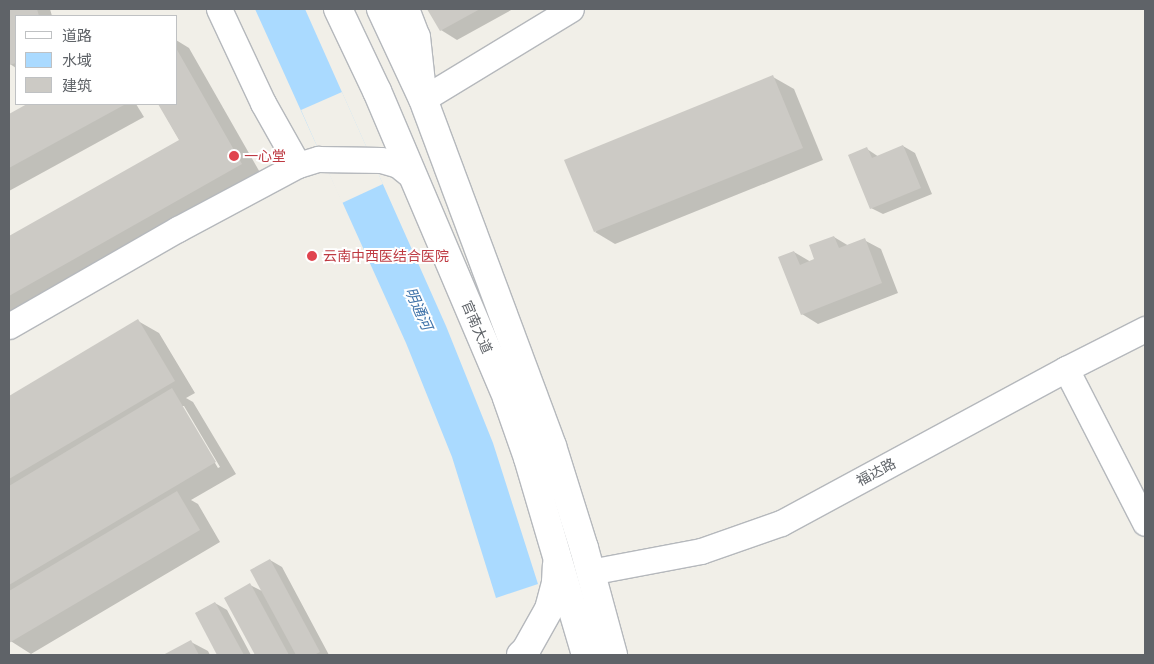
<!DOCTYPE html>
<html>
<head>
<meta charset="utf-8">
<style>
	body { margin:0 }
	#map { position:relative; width:1154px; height:664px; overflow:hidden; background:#f1efe8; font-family:Cabin,"Noto Sans SC",sans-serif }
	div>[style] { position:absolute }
	.water>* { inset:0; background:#aadaff }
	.pier>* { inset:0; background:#f1efe8 }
	.shadow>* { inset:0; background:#0003 }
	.building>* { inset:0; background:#cccac5 }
	.roads { filter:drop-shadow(1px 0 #b5b8bc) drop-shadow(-1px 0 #b5b8bc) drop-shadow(0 1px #b5b8bc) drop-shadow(0 -1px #b5b8bc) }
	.minor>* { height:25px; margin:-12.5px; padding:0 12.5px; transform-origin:12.5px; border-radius:12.5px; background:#fff }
	.tertiary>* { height:28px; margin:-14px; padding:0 14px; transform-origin:14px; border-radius:14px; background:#fff }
	.secondary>* { height:28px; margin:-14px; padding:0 14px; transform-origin:14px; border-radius:14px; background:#fff }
	.dots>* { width:14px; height:14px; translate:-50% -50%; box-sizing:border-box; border:2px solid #fff; border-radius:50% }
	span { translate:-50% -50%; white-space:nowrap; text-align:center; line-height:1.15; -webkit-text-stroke:4px #fff; paint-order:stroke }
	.health-label { font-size:14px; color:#be3a42 }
	.left { translate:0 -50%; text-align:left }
	.street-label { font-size:14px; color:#5f6368 }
	.water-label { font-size:15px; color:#4174aa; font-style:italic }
	.frame { position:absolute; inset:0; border:10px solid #5f6368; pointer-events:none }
	.legend { position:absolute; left:15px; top:15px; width:162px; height:90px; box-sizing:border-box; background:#fff; border:1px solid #bfc1c3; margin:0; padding:6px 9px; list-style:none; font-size:15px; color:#5f6368 }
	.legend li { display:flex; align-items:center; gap:10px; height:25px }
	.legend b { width:25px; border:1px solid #bfc1c3 }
</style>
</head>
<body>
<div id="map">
	<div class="water">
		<i style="clip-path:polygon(255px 9px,305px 9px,446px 326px,493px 443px,538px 584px,496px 598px,452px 457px,406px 343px)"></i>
	</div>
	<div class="pier">
		<i style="clip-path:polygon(342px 92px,383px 184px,342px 203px,301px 110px)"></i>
	</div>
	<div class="shadow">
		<i style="clip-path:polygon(9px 9px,50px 9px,52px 16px,16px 16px,16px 68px,10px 64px,9px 59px)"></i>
		<i style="clip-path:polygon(428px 9px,513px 9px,457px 40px,441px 30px)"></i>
		<i style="clip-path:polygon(176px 40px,189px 48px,262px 176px,9px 319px,9px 238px,180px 141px,159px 104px,176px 104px)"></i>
		<i style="clip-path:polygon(773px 77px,794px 89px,823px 160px,615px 244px,595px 232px)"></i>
		<i style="clip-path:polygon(30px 104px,136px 104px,144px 117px,9px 191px,9px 115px)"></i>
		<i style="clip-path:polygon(903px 146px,915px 153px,932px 194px,883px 214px,871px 208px,867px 149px,879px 157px)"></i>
		<i style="clip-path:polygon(834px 237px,849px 246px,864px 240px,881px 249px,898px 293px,818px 324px,802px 314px,794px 252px,811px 262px,816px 260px)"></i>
		<i style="clip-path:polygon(evenodd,138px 321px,159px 333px,195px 393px,186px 398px,193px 402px,236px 474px,191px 500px,198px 504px,220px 542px,31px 654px,9px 640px,9px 397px,138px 321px,181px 406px,184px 406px,220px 467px,218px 468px,181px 406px)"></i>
		<i style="clip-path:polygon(270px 560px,282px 567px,329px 655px,256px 655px,225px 598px,250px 585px,264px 592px)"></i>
		<i style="clip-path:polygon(215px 603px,227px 610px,251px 655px,219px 655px,196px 613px)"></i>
		<i style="clip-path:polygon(191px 642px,208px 651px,210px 655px,166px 655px)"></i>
	</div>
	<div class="building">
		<i style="clip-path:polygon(9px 9px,37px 9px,39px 16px,16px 16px,16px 63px,9px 65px)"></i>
		<i style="clip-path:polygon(427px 9px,480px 9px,440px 31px)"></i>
		<i style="clip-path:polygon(176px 48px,242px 164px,9px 296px,9px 236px,179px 140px,158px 104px,176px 104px)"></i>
		<i style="clip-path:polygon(773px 75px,803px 148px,594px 232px,564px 160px)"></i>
		<i style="clip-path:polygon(27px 104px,123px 104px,124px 105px,9px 168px,9px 114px)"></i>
		<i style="clip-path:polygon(903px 145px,921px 188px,870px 209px,848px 155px,867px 147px,872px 158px)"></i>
		<i style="clip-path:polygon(834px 236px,839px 248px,865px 238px,882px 283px,801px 315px,778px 257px,794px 251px,800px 265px,814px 259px,809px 245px)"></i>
		<i style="clip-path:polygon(138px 319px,175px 381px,9px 479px,9px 396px)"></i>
		<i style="clip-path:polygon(172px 388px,216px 462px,9px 585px,9px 486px)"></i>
		<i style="clip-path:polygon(177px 491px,200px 530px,9px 643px,9px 591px)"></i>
		<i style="clip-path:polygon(270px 559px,320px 652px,314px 655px,296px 655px,250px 570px)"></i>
		<i style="clip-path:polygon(250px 583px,289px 655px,255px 655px,224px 598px)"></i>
		<i style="clip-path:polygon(215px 602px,244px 655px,217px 655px,195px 613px)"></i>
		<i style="clip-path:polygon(191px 640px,199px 655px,163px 655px)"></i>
	</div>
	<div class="roads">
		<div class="minor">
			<i style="left:219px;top:9px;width:104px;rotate:64.9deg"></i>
			<i style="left:263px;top:103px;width:71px;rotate:60.6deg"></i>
			<i style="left:298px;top:165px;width:21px;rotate:-17deg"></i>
			<i style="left:318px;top:159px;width:63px;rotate:0.9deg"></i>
			<i style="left:381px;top:160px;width:18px;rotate:16deg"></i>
			<i style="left:398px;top:165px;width:19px;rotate:39deg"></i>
			<i style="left:423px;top:99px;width:173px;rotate:-31.3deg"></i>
			<i style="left:9px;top:326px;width:195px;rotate:-29.9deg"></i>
			<i style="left:178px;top:229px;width:136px;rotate:-28.1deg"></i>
			<i style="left:1066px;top:369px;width:173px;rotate:62.8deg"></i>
			<i style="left:590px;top:572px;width:113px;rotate:-10.7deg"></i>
			<i style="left:701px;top:551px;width:85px;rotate:-19.3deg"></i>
			<i style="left:781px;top:523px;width:324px;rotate:-28.4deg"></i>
			<i style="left:1066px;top:369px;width:89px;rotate:-26.9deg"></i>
		</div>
		<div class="tertiary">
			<i style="left:405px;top:9px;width:30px;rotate:69deg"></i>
			<i style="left:416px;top:37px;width:55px;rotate:83.8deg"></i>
		</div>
		<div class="secondary">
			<i style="left:338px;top:9px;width:91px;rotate:64.6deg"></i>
			<i style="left:377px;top:91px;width:333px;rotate:67deg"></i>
			<i style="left:507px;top:398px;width:64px;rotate:70.7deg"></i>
			<i style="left:528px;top:458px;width:205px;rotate:73.6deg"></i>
			<i style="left:381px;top:9px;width:99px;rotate:65deg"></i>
			<i style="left:423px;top:99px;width:370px;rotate:69.6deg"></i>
			<i style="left:552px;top:446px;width:107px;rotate:72.6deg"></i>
			<i style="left:584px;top:548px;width:111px;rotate:74.8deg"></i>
			<i style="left:521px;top:655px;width:7px;rotate:-45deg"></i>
			<i style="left:526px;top:650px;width:47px;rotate:-60.7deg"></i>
			<i style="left:549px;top:609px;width:28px;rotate:-75deg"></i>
			<i style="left:556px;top:582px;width:17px;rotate:-87deg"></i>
		</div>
	</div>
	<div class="dots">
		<i style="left:234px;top:156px;background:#e0444e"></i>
		<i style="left:312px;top:256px;background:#e0444e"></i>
	</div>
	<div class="health-label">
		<span class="left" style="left:244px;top:156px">一心堂</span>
		<span class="left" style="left:323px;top:256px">云南中西医结合医院</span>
	</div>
	<div class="street-label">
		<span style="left:477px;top:327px;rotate:67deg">官南大道</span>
		<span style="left:876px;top:472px;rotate:-28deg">福达路</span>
	</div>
	<div class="water-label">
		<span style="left:418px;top:309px;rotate:66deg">明通河</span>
	</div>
	<div class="frame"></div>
	<ul class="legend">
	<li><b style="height:6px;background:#fff"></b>道路</li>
	<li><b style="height:14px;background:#aadaff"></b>水域</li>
	<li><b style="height:14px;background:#cccac5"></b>建筑</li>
	</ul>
</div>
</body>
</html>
